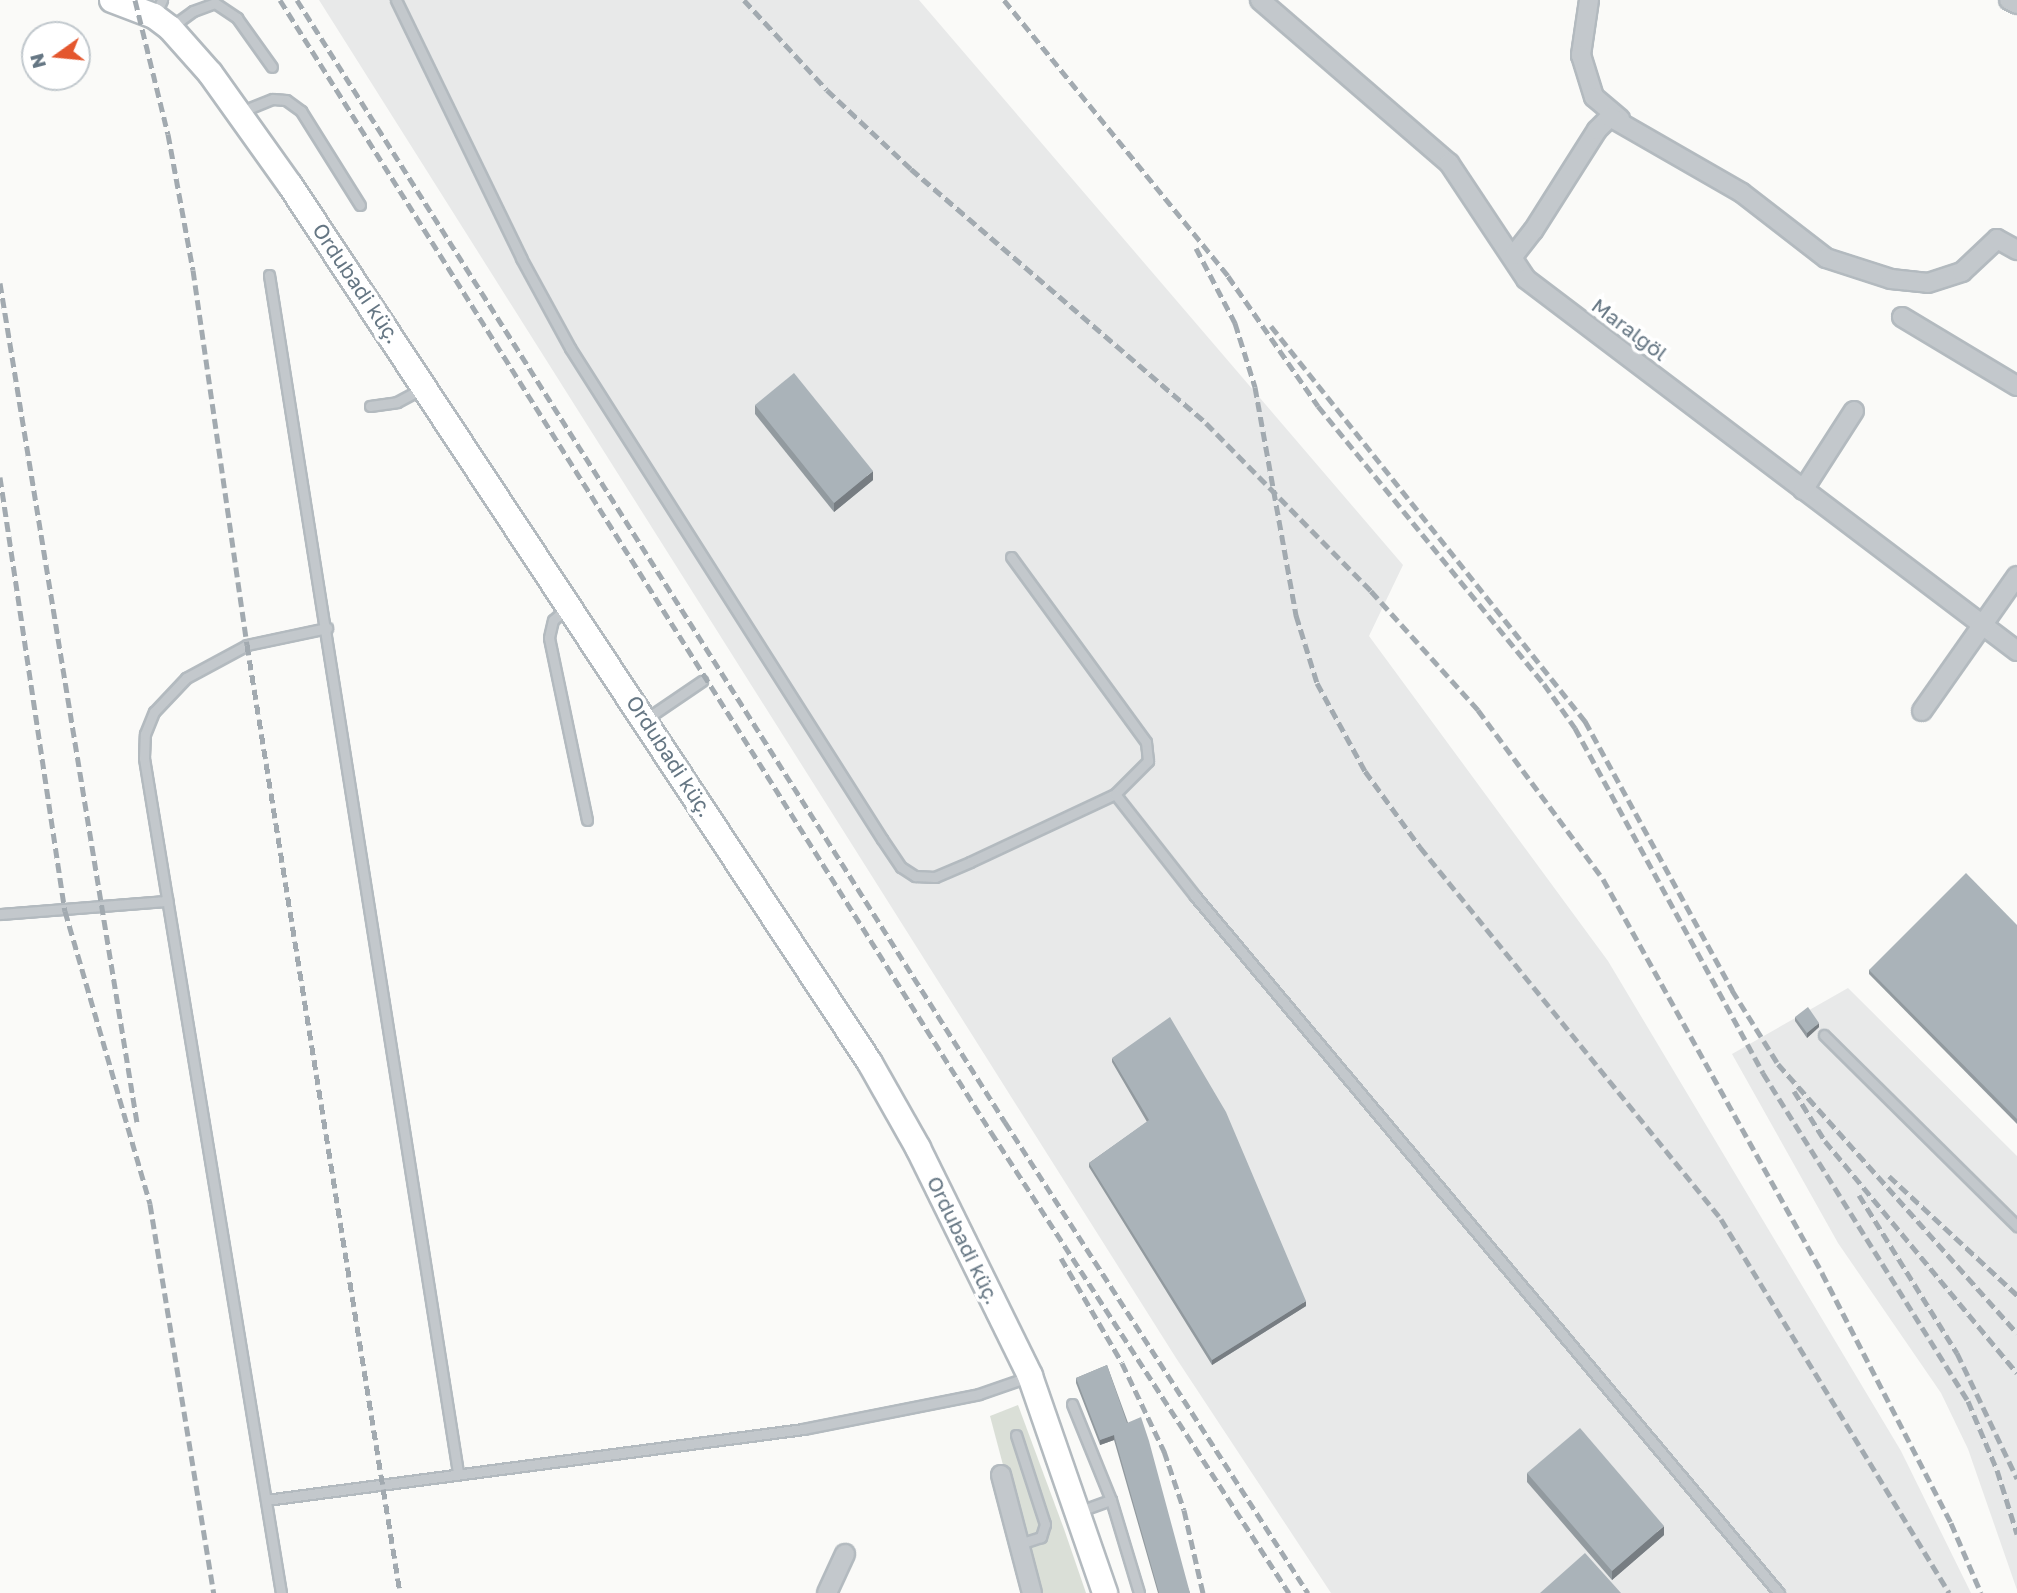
<!DOCTYPE html>
<html>
<head>
<meta charset="utf-8">
<style>
	body { margin:0 }
	#map { position:relative; width:2017px; height:1593px; overflow:hidden; background:#fafaf8; font-family:"Golos Text",sans-serif }
	div>[style] { position:absolute }
	.built>* { inset:0; background:#e8e9e9 }
	.green>* { inset:0; background:#dadfd7 }
	.roads { filter:drop-shadow(2px 0 #b3babf) drop-shadow(-2px 0 #b3babf) drop-shadow(0 2px #b3babf) drop-shadow(0 -2px #b3babf) }
	.service>* { height:9px; margin:-4.5px; padding:0 4.5px; transform-origin:4.5px; border-radius:4.5px; background:#c3c8cc }
	.minor>* { height:18px; margin:-9px; padding:0 9px; transform-origin:9px; border-radius:9px; background:#c3c8cc }
	.secondary>* { height:24px; margin:-12px; padding:0 12px; transform-origin:12px; border-radius:12px; background:#fff }
	.rail>* { height:5px; margin-top:-2.5px; transform-origin:0; background:repeating-linear-gradient(90deg,#a2aab0 0 10px,transparent 0 15px) }
	.wall>* { inset:0; background:#929a9f }
	.shaded-wall>* { inset:0; background:#777d82 }
	.building>* { inset:0; background:#aab3b9 }
	span { translate:-50% -50%; white-space:nowrap; text-align:center; line-height:1.15; -webkit-text-stroke:7px #fff; paint-order:stroke }
	.street-label { font-size:21px; color:#657683 }
	.north { position:absolute; left:21px; top:21px; width:70px; height:70px; box-sizing:border-box; background:#fff; border:2px solid #c1c8cd; border-radius:50%; rotate:255deg; font-size:19px; font-weight:700; line-height:28px; text-align:center; color:#657683 }
	.north::after { content:''; display:block; margin:auto; width:24px; height:32px; background:#e4572e; clip-path:polygon(50% 0,100% 100%,50% 72%,0 100%) }
</style>
</head>
<body>
<div id="map">
	<div class="built">
		<i style="clip-path:polygon(319px 0,919px 0,1403px 565px,1369px 636px,1608px 961px,1901px 1451px,1971px 1593px,1331px 1593px,1176px 1358px)"></i>
		<i style="clip-path:polygon(1848px 988px,2017px 1156px,2017px 1590px,1968px 1449px,1941px 1393px,1838px 1243px,1732px 1054px)"></i>
	</div>
	<div class="green">
		<i style="clip-path:polygon(1018px 1405px,1064px 1529px,1086px 1593px,1037px 1593px,990px 1416px)"></i>
	</div>
	<div class="roads">
		<div class="service">
			<i style="left:396px;top:0;width:287px;rotate:64.1deg"></i>
			<i style="left:521px;top:258px;width:102px;rotate:61.4deg"></i>
			<i style="left:570px;top:348px;width:582px;rotate:57.57deg"></i>
			<i style="left:882px;top:839px;width:34px;rotate:56deg"></i>
			<i style="left:901px;top:867px;width:17px;rotate:33deg"></i>
			<i style="left:915px;top:876px;width:20px;rotate:3deg"></i>
			<i style="left:935px;top:877px;width:38px;rotate:-23deg"></i>
			<i style="left:970px;top:862px;width:160px;rotate:-25.1deg"></i>
			<i style="left:1115px;top:794px;width:47px;rotate:-45deg"></i>
			<i style="left:1148px;top:761px;width:19px;rotate:-96deg"></i>
			<i style="left:1146px;top:742px;width:229px;rotate:-126.1deg"></i>
			<i style="left:155px;top:15px;width:17px;rotate:-65deg"></i>
			<i style="left:171px;top:27px;width:27px;rotate:-36deg"></i>
			<i style="left:193px;top:11px;width:23px;rotate:-20deg"></i>
			<i style="left:215px;top:3px;width:27px;rotate:34deg"></i>
			<i style="left:237px;top:18px;width:60px;rotate:54.5deg"></i>
			<i style="left:240px;top:112px;width:35px;rotate:-22deg"></i>
			<i style="left:273px;top:99px;width:13px;rotate:4deg"></i>
			<i style="left:286px;top:100px;width:19px;rotate:36deg"></i>
			<i style="left:301px;top:111px;width:111px;rotate:57.9deg"></i>
			<i style="left:269px;top:275px;width:1212px;rotate:81.03deg"></i>
			<i style="left:370px;top:406px;width:27px;rotate:-8deg"></i>
			<i style="left:397px;top:402px;width:27px;rotate:-28deg"></i>
			<i style="left:567px;top:608px;width:18px;rotate:139deg"></i>
			<i style="left:553px;top:620px;width:18px;rotate:103deg"></i>
			<i style="left:549px;top:638px;width:186px;rotate:78.2deg"></i>
			<i style="left:646px;top:719px;width:68px;rotate:-34.2deg"></i>
			<i style="left:1115px;top:794px;width:130px;rotate:51.9deg"></i>
			<i style="left:1195px;top:896px;width:909px;rotate:50.04deg"></i>
			<i style="left:0;top:914px;width:168px;rotate:-4.5deg"></i>
			<i style="left:1824px;top:1035px;width:272px;rotate:44.7deg"></i>
			<i style="left:1072px;top:1404px;width:104px;rotate:67.9deg"></i>
			<i style="left:1111px;top:1500px;width:97px;rotate:73.2deg"></i>
			<i style="left:1016px;top:1435px;width:94px;rotate:72deg"></i>
			<i style="left:1045px;top:1524px;width:14px;rotate:107deg"></i>
			<i style="left:1041px;top:1537px;width:23px;rotate:162deg"></i>
			<i style="left:266px;top:1500px;width:542px;rotate:-7.53deg"></i>
			<i style="left:803px;top:1429px;width:179px;rotate:-11.2deg"></i>
			<i style="left:979px;top:1394px;width:52px;rotate:-19.1deg"></i>
			<i style="left:1080px;top:1511px;width:33px;rotate:-20deg"></i>
			<i style="left:281px;top:1593px;width:846px;rotate:-99.32deg"></i>
			<i style="left:144px;top:758px;width:24px;rotate:-88deg"></i>
			<i style="left:145px;top:734px;width:24px;rotate:-68deg"></i>
			<i style="left:154px;top:712px;width:47px;rotate:-46.7deg"></i>
			<i style="left:186px;top:678px;width:69px;rotate:-28.4deg"></i>
			<i style="left:247px;top:645px;width:82px;rotate:-12deg"></i>
		</div>
		<div class="minor">
			<i style="left:1260px;top:0;width:250px;rotate:40.8deg"></i>
			<i style="left:1449px;top:163px;width:139px;rotate:56.4deg"></i>
			<i style="left:1526px;top:279px;width:616px;rotate:37.15deg"></i>
			<i style="left:1589px;top:0;width:56px;rotate:98.3deg"></i>
			<i style="left:1581px;top:55px;width:44px;rotate:72.8deg"></i>
			<i style="left:1594px;top:97px;width:34px;rotate:40deg"></i>
			<i style="left:2009px;top:0;width:9px;rotate:27deg"></i>
			<i style="left:1514px;top:255px;width:31px;rotate:-52deg"></i>
			<i style="left:1533px;top:231px;width:120px;rotate:-57.6deg"></i>
			<i style="left:1597px;top:130px;width:18px;rotate:-45deg"></i>
			<i style="left:1610px;top:117px;width:152px;rotate:29.9deg"></i>
			<i style="left:1742px;top:193px;width:106px;rotate:37.7deg"></i>
			<i style="left:1826px;top:258px;width:68px;rotate:17.9deg"></i>
			<i style="left:1891px;top:279px;width:37px;rotate:6deg"></i>
			<i style="left:1928px;top:283px;width:36px;rotate:-18deg"></i>
			<i style="left:1962px;top:272px;width:48px;rotate:-43.3deg"></i>
			<i style="left:1997px;top:239px;width:23px;rotate:29deg"></i>
			<i style="left:1902px;top:317px;width:134px;rotate:31deg"></i>
			<i style="left:1803px;top:490px;width:94px;rotate:-57.2deg"></i>
			<i style="left:1922px;top:711px;width:165px;rotate:-54.9deg"></i>
			<i style="left:1001px;top:1475px;width:122px;rotate:75.3deg"></i>
			<i style="left:827px;top:1593px;width:43px;rotate:-65.2deg"></i>
		</div>
		<div class="secondary">
			<i style="left:112px;top:0;width:45px;rotate:20.9deg"></i>
			<i style="left:154px;top:16px;width:20px;rotate:37deg"></i>
			<i style="left:170px;top:28px;width:60px;rotate:48.4deg"></i>
			<i style="left:210px;top:73px;width:138px;rotate:54.5deg"></i>
			<i style="left:290px;top:185px;width:1052px;rotate:56.55deg"></i>
			<i style="left:870px;top:1063px;width:98px;rotate:60.5deg"></i>
			<i style="left:918px;top:1148px;width:254px;rotate:63.8deg"></i>
			<i style="left:1030px;top:1376px;width:230px;rotate:70.9deg"></i>
		</div>
	</div>
	<div class="rail">
		<i style="left:135px;top:0;width:138px;rotate:76.2deg"></i>
		<i style="left:168px;top:134px;width:138px;rotate:79.6deg"></i>
		<i style="left:193px;top:270px;width:379px;rotate:81.8deg"></i>
		<i style="left:247px;top:645px;width:960px;rotate:80.83deg"></i>
		<i style="left:280px;top:0;width:1337px;rotate:57.87deg"></i>
		<i style="left:991px;top:1132px;width:549px;rotate:57.12deg"></i>
		<i style="left:297px;top:0;width:1327px;rotate:57.75deg"></i>
		<i style="left:1005px;top:1122px;width:560px;rotate:57.25deg"></i>
		<i style="left:744px;top:0;width:122px;rotate:47.3deg"></i>
		<i style="left:827px;top:90px;width:115px;rotate:43.2deg"></i>
		<i style="left:911px;top:169px;width:389px;rotate:40.7deg"></i>
		<i style="left:1206px;top:423px;width:235px;rotate:45.5deg"></i>
		<i style="left:1371px;top:591px;width:160px;rotate:48deg"></i>
		<i style="left:1478px;top:710px;width:210px;rotate:53.5deg"></i>
		<i style="left:1603px;top:879px;width:451px;rotate:60.9deg"></i>
		<i style="left:1822px;top:1273px;width:281px;rotate:62.7deg"></i>
		<i style="left:1951px;top:1523px;width:76px;rotate:66.8deg"></i>
		<i style="left:1004px;top:0;width:355px;rotate:50.9deg"></i>
		<i style="left:1228px;top:276px;width:158px;rotate:55.3deg"></i>
		<i style="left:1318px;top:406px;width:358px;rotate:50.9deg"></i>
		<i style="left:1544px;top:684px;width:54px;rotate:54.8deg"></i>
		<i style="left:1575px;top:728px;width:393px;rotate:61.4deg"></i>
		<i style="left:1763px;top:1073px;width:387px;rotate:58deg"></i>
		<i style="left:1968px;top:1401px;width:75px;rotate:67.2deg"></i>
		<i style="left:1997px;top:1470px;width:67px;rotate:72.6deg"></i>
		<i style="left:1196px;top:248px;width:85px;rotate:62.5deg"></i>
		<i style="left:1235px;top:323px;width:67px;rotate:72.6deg"></i>
		<i style="left:1255px;top:387px;width:232px;rotate:79.8deg"></i>
		<i style="left:1296px;top:615px;width:71px;rotate:72.8deg"></i>
		<i style="left:1317px;top:683px;width:100px;rotate:61.4deg"></i>
		<i style="left:1365px;top:771px;width:94px;rotate:54.1deg"></i>
		<i style="left:1420px;top:847px;width:479px;rotate:51deg"></i>
		<i style="left:1721px;top:1219px;width:438px;rotate:58.6deg"></i>
		<i style="left:0;top:283px;width:850px;rotate:80.73deg"></i>
		<i style="left:1271px;top:326px;width:505px;rotate:51.52deg"></i>
		<i style="left:1585px;top:721px;width:307px;rotate:61.3deg"></i>
		<i style="left:1732px;top:990px;width:87px;rotate:58.1deg"></i>
		<i style="left:1778px;top:1064px;width:360px;rotate:48.4deg"></i>
		<i style="left:0;top:477px;width:439px;rotate:81.5deg"></i>
		<i style="left:65px;top:911px;width:305px;rotate:73.8deg"></i>
		<i style="left:150px;top:1204px;width:394px;rotate:80.7deg"></i>
		<i style="left:1794px;top:1091px;width:59px;rotate:58.2deg"></i>
		<i style="left:1825px;top:1141px;width:301px;rotate:50.4deg"></i>
		<i style="left:1889px;top:1176px;width:175px;rotate:42.9deg"></i>
		<i style="left:1859px;top:1195px;width:186px;rotate:58.2deg"></i>
		<i style="left:1957px;top:1353px;width:139px;rotate:64.4deg"></i>
		<i style="left:1061px;top:1258px;width:121px;rotate:59.8deg"></i>
		<i style="left:1122px;top:1363px;width:98px;rotate:64.5deg"></i>
		<i style="left:1164px;top:1451px;width:62px;rotate:71.3deg"></i>
		<i style="left:1184px;top:1510px;width:85px;rotate:77.1deg"></i>
	</div>
	<div class="wall">
		<i style="clip-path:polygon(755px 405px,873px 480px,834px 512px,755px 414px)"></i>
		<i style="clip-path:polygon(2017px 925px,2017px 1124px,1869px 974px,1869px 970px)"></i>
		<i style="clip-path:polygon(1795px 1017px,1819px 1027px,1807px 1038px,1795px 1021px)"></i>
		<i style="clip-path:polygon(1112px 1058px,1306px 1306px,1212px 1365px,1089px 1167px,1089px 1163px,1147px 1122px,1112px 1062px)"></i>
		<i style="clip-path:polygon(1107px 1365px,1190px 1593px,1158px 1593px,1114px 1440px,1100px 1445px,1076px 1383px,1076px 1378px)"></i>
		<i style="clip-path:polygon(1527px 1473px,1664px 1535px,1612px 1580px,1527px 1482px)"></i>
	</div>
	<div class="shaded-wall">
		<i style="clip-path:polygon(873px 471px,873px 480px,834px 512px,834px 503px)"></i>
		<i style="clip-path:polygon(1819px 1023px,1819px 1027px,1807px 1038px,1807px 1033px)"></i>
		<i style="clip-path:polygon(1306px 1301px,1306px 1306px,1212px 1365px,1212px 1360px)"></i>
		<i style="clip-path:polygon(1114px 1435px,1114px 1440px,1100px 1445px,1100px 1440px)"></i>
		<i style="clip-path:polygon(1664px 1526px,1664px 1535px,1612px 1580px,1612px 1571px)"></i>
	</div>
	<div class="building">
		<i style="clip-path:polygon(794px 373px,873px 471px,834px 503px,755px 405px)"></i>
		<i style="clip-path:polygon(1966px 873px,2017px 925px,2017px 1119px,1869px 970px)"></i>
		<i style="clip-path:polygon(1808px 1007px,1819px 1023px,1807px 1033px,1795px 1017px)"></i>
		<i style="clip-path:polygon(1170px 1017px,1226px 1112px,1306px 1301px,1212px 1360px,1089px 1163px,1149px 1120px,1112px 1058px)"></i>
		<i style="clip-path:polygon(1107px 1365px,1127px 1423px,1141px 1417px,1149px 1441px,1190px 1593px,1159px 1593px,1114px 1435px,1100px 1440px,1076px 1378px)"></i>
		<i style="clip-path:polygon(1580px 1428px,1664px 1526px,1612px 1571px,1527px 1473px)"></i>
		<i style="clip-path:polygon(1585px 1553px,1621px 1593px,1540px 1593px)"></i>
	</div>
	<div class="street-label">
		<span style="left:357px;top:283px;rotate:56deg">Ordubadi küç.</span>
		<span style="left:1630px;top:329px;rotate:37deg">Maralgöl</span>
		<span style="left:670px;top:756px;rotate:57deg">Ordubadi küç.</span>
		<span style="left:964px;top:1240px;rotate:64deg">Ordubadi küç.</span>
	</div>
	<div class="north">N</div>
</div>
</body>
</html>
